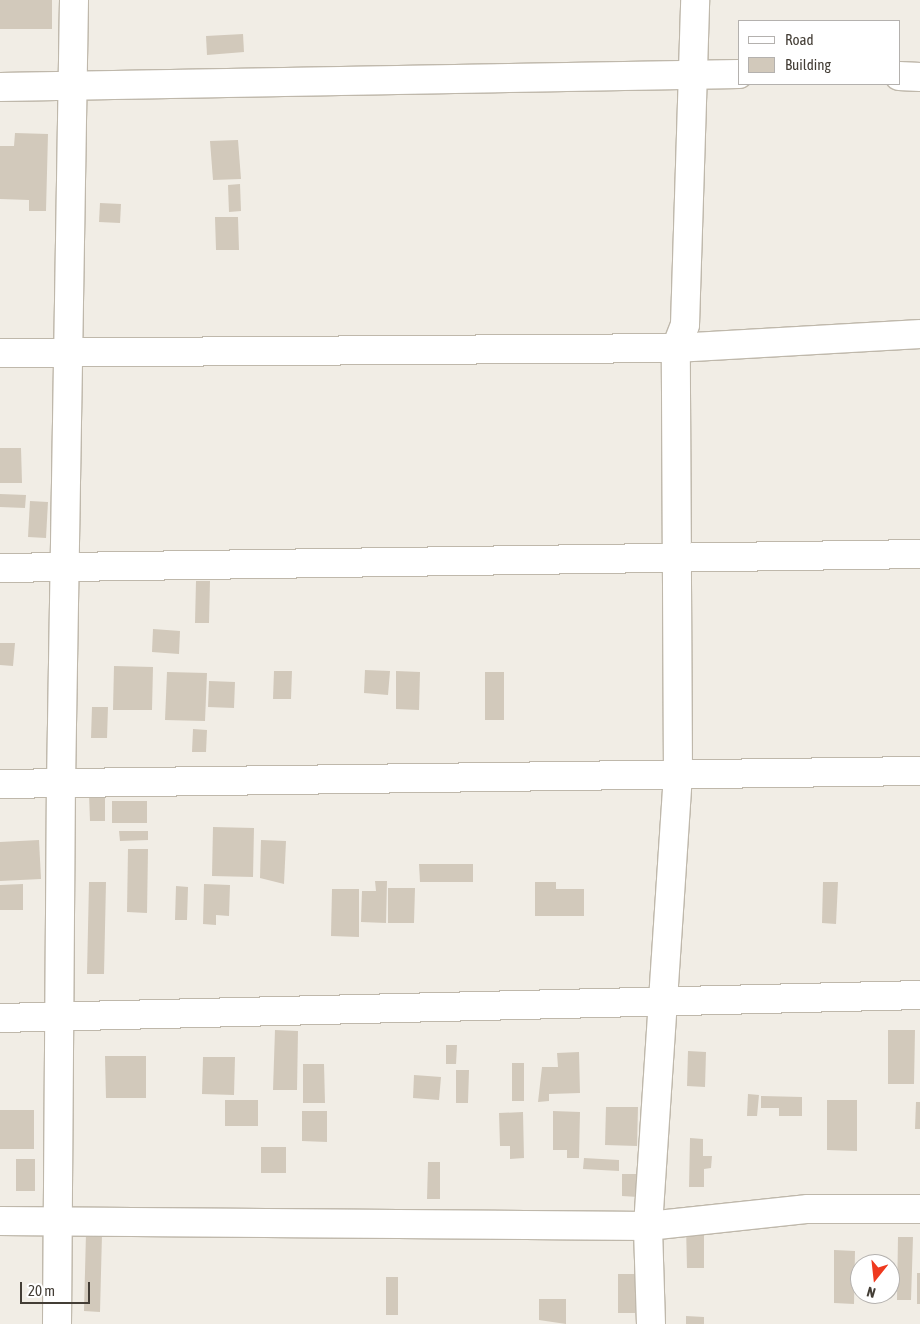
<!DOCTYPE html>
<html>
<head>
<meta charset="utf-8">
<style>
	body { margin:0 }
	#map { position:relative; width:920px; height:1324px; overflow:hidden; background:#f1ede5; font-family:"Asap Condensed",sans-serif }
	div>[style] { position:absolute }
	.building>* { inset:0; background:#d2c9bb }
	.roads { filter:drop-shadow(1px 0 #bfb8ab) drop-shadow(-1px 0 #bfb8ab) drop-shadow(0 1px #bfb8ab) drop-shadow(0 -1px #bfb8ab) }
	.minor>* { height:28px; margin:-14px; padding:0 14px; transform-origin:14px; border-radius:14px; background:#fff }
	span { translate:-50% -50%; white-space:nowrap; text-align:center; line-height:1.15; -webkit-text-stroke:4px #fff; paint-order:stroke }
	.legend { position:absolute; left:738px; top:20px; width:162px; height:65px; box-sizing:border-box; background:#fff; border:1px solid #b4b1ae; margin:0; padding:6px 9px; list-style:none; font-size:15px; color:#433d35 }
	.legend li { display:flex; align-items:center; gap:10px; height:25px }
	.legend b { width:25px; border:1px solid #b4b1ae }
	.north { position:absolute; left:850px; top:1254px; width:50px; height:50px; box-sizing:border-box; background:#fff; border:1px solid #b4b1ae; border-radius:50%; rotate:196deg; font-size:14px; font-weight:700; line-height:20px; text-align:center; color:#433d35 }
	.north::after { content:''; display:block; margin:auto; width:18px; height:22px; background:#ef391e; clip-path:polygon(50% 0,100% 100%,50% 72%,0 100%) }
	.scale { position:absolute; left:20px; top:1282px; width:70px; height:22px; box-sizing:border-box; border:2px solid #433d35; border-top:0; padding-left:6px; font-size:15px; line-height:18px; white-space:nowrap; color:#433d35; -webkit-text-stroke:4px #fff; paint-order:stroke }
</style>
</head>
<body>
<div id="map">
	<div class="building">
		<i style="clip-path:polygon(0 0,52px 0,52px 29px,0 29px)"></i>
		<i style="clip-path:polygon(243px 34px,244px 52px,207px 55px,206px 36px)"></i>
		<i style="clip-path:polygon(15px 133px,48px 134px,46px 211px,29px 211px,29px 200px,0 199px,0 146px,14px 146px)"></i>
		<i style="clip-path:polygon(238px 140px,241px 179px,213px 180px,210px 141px)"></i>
		<i style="clip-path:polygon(240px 184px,241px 211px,229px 212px,228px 185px)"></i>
		<i style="clip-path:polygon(100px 203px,121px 204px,120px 223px,99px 222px)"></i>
		<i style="clip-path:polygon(215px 217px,238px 217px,239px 250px,216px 250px)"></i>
		<i style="clip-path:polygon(0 448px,21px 448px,22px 483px,0 483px)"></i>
		<i style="clip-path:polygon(0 494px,26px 495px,25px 508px,0 507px)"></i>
		<i style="clip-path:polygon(30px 501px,48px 502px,46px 538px,28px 537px)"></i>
		<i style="clip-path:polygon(196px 581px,210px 581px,209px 623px,195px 623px)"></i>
		<i style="clip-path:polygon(153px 629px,180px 631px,179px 654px,152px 652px)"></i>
		<i style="clip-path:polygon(0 643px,15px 643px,13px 666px,0 665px)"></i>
		<i style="clip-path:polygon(114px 666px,153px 667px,152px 710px,113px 710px)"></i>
		<i style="clip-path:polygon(365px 670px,390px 671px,388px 695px,364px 693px)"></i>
		<i style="clip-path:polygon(274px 671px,292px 671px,291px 699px,273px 699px)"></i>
		<i style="clip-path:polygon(396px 671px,420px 672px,419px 710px,396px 709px)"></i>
		<i style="clip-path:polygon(167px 672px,207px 673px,205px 721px,165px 720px)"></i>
		<i style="clip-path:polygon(485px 672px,504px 672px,504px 720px,485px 720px)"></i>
		<i style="clip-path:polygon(209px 681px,235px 682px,234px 708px,208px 707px)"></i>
		<i style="clip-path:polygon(92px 707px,108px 707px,107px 738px,91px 738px)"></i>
		<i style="clip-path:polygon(193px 729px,207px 730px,206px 752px,192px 752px)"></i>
		<i style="clip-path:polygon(89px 794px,105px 794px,105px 821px,90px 821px)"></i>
		<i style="clip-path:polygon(112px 801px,147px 801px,147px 823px,112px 823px)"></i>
		<i style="clip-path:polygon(213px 827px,254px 828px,253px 877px,212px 876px)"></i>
		<i style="clip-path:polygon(119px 831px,148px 831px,148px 840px,120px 841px)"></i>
		<i style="clip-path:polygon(39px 840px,41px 879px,0 881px,0 842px)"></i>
		<i style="clip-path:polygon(261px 840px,286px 841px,284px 884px,260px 878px)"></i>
		<i style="clip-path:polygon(128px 849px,148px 849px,147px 913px,127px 912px)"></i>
		<i style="clip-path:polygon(419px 864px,473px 864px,473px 882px,420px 882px)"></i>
		<i style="clip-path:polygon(375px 881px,387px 881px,386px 923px,361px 922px,362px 891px,376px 891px)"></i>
		<i style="clip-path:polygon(89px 882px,106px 882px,104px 974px,87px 974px)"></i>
		<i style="clip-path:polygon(535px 882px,556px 882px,556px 889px,584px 889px,584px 916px,535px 916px)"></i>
		<i style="clip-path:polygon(823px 882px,838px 882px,836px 924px,822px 923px)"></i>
		<i style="clip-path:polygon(23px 884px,23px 910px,0 910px,0 885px)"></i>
		<i style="clip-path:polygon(204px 884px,230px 885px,229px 916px,216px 915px,216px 925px,203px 924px)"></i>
		<i style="clip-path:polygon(176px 886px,188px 887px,187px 920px,175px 920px)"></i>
		<i style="clip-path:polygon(388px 888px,415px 888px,414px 923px,388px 923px)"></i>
		<i style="clip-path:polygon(332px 889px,359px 889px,359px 937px,331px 936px)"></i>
		<i style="clip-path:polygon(275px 1030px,298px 1031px,297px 1090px,273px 1090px)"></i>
		<i style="clip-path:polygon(888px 1030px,915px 1030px,914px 1084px,888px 1084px)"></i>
		<i style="clip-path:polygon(446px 1045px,457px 1045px,456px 1064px,446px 1064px)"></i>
		<i style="clip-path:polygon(688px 1051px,706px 1052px,705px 1087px,687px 1086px)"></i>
		<i style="clip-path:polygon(579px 1052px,580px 1093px,549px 1094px,549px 1101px,538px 1102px,542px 1067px,558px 1067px,557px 1053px)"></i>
		<i style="clip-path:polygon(105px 1056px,146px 1056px,146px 1098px,106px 1098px)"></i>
		<i style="clip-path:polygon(203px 1057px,235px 1057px,234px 1095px,202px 1094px)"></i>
		<i style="clip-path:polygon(512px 1063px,524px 1063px,524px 1101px,512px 1101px)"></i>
		<i style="clip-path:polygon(303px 1064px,324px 1064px,325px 1103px,303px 1103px)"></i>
		<i style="clip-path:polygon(456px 1070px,469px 1070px,468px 1103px,456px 1103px)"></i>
		<i style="clip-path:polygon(414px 1075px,441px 1077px,439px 1100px,413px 1098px)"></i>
		<i style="clip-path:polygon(748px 1094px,759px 1095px,757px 1116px,747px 1116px)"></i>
		<i style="clip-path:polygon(761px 1096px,802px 1097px,802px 1116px,779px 1116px,779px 1108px,761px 1108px)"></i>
		<i style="clip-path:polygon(225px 1100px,258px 1100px,258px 1126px,225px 1126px)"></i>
		<i style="clip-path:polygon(827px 1100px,857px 1100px,857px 1151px,827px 1150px)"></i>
		<i style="clip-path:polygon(916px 1102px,920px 1102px,920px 1129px,915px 1129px)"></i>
		<i style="clip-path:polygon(606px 1107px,638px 1107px,637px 1146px,605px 1145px)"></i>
		<i style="clip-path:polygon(0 1110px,34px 1110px,34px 1149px,0 1149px)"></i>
		<i style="clip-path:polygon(302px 1111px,327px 1111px,327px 1142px,302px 1141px)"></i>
		<i style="clip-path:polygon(553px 1111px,580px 1112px,579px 1158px,567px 1158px,567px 1150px,553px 1150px)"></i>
		<i style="clip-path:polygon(523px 1112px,524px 1158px,510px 1159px,510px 1146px,500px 1146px,499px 1113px)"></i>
		<i style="clip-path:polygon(690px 1138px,703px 1139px,703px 1156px,712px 1156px,711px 1168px,704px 1169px,704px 1187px,689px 1187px)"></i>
		<i style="clip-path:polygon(261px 1147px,286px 1147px,286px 1173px,261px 1173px)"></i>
		<i style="clip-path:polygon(584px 1158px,619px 1160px,619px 1171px,583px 1169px)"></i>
		<i style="clip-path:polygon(16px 1159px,35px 1159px,35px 1191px,16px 1191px)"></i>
		<i style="clip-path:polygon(428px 1162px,440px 1162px,440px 1199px,427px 1199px)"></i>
		<i style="clip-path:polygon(622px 1174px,637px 1174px,638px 1197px,622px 1196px)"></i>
		<i style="clip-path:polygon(686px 1226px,704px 1226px,704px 1268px,687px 1268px)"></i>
		<i style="clip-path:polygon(86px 1233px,102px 1234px,100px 1312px,84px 1311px)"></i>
		<i style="clip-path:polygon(898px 1237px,913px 1237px,911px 1300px,897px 1300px)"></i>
		<i style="clip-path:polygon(834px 1250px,855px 1251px,854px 1304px,834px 1303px)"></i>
		<i style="clip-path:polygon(917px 1273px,920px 1273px,920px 1304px,917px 1304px)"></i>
		<i style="clip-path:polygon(618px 1274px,635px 1274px,635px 1313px,618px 1313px)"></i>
		<i style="clip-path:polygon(386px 1277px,398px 1277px,398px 1315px,386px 1315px)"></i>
		<i style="clip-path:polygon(539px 1299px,566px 1299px,566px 1324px,539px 1320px)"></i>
		<i style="clip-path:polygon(686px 1316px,704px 1317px,704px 1324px,686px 1324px)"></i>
	</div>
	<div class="roads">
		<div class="minor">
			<i style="left:899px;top:76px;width:21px;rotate:3deg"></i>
			<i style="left:0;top:87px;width:739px;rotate:-1.01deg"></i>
			<i style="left:0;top:353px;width:676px;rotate:-0.42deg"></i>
			<i style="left:676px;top:348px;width:244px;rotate:-3.3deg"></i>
			<i style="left:0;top:568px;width:920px;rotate:-0.87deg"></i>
			<i style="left:0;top:784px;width:920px;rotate:-0.81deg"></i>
			<i style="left:0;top:1018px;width:920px;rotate:-1.43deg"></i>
			<i style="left:0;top:1221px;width:648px;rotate:0.44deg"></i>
			<i style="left:648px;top:1226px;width:161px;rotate:-6.1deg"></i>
			<i style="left:808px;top:1209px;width:112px"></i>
			<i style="left:57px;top:1324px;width:540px;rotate:-89.58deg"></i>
			<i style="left:61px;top:784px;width:784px;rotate:-89.05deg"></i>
			<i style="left:651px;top:1324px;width:98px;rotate:-91.8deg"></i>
			<i style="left:648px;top:1226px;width:453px;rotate:-86.2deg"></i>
			<i style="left:678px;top:774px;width:426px;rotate:-90.3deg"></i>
			<i style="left:676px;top:348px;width:25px;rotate:-69deg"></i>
			<i style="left:685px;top:325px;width:325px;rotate:-88.2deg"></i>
		</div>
	</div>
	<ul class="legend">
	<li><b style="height:6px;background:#fff"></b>Road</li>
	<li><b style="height:14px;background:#d2c9bb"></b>Building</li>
	</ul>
	<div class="north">N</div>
	<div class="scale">20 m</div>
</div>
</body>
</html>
